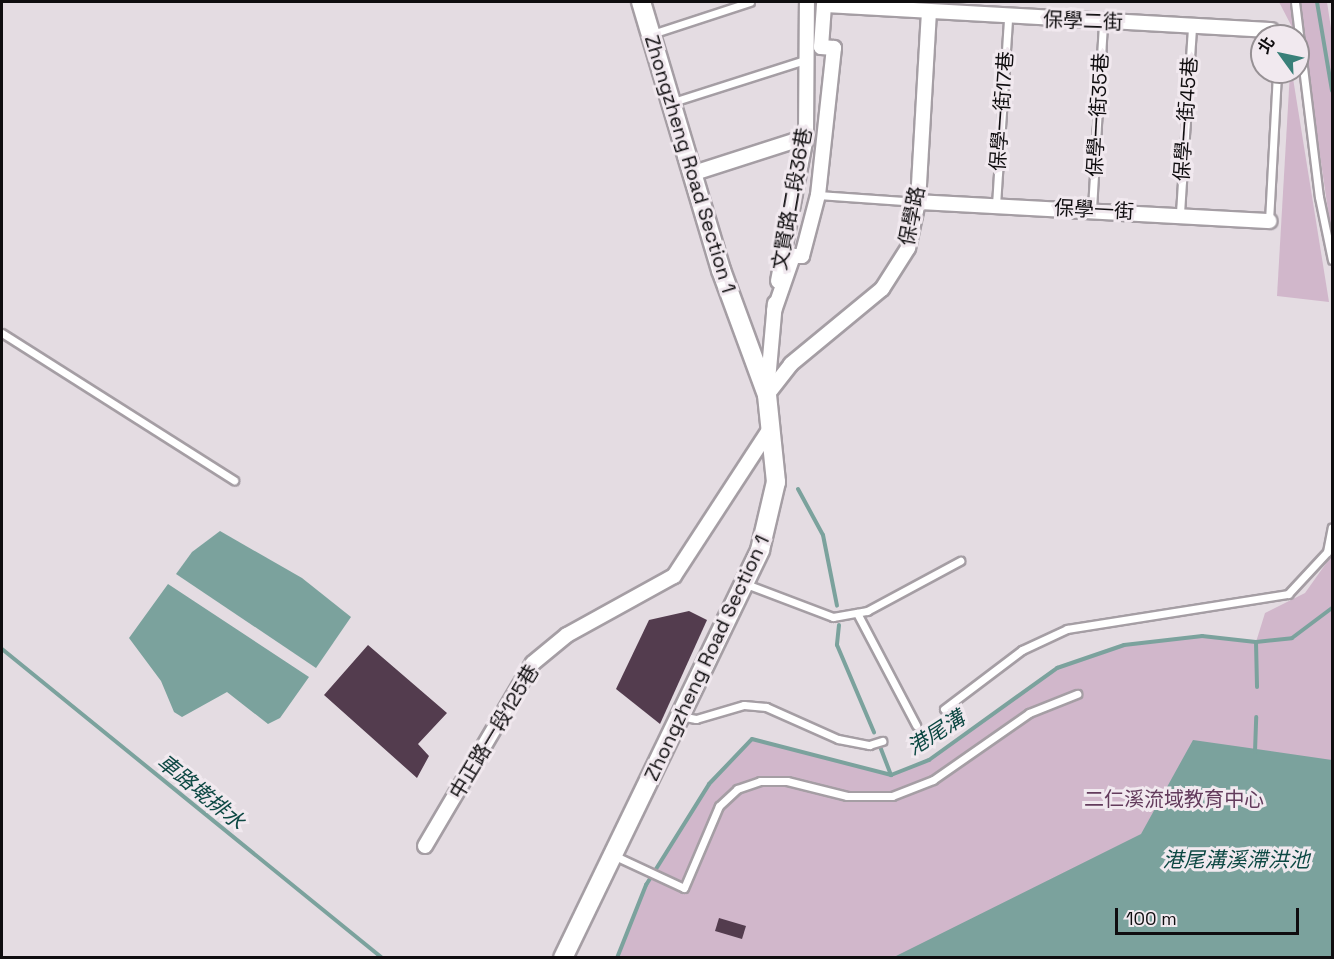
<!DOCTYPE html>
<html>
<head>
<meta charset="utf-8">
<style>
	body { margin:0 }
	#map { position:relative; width:1334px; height:959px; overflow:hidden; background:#e4dce2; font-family:"Space Grotesk","Noto Sans TC",sans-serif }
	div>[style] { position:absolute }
	.green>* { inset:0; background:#d1b7cb }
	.water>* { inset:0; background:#7ba29d }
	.stream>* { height:4px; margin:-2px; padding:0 2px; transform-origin:2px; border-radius:2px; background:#7ba29d }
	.building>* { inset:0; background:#533c4e }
	.roads { filter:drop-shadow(2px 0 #a59ea4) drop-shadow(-2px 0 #a59ea4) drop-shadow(0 2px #a59ea4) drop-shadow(0 -2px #a59ea4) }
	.lane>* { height:7px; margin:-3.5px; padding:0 3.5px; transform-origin:3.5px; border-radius:3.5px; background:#fff }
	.street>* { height:14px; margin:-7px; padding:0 7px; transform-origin:7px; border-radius:7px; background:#fff }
	.secondary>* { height:18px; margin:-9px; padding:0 9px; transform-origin:9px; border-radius:9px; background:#fff }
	span { translate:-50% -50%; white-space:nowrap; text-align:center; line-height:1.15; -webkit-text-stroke:6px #f1e9ef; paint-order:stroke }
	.street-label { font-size:20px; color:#0f0d0f }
	.park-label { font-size:20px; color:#633b5c }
	.water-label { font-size:21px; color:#0d4843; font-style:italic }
	.frame { position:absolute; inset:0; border:3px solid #0f0d0f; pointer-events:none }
	.north { position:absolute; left:1250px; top:24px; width:60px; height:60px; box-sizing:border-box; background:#f1e9ef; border:2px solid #979195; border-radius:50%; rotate:303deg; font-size:16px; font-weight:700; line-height:24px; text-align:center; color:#0f0d0f }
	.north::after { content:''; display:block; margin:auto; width:21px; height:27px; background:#398079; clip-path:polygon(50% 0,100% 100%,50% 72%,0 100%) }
	.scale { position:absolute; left:1115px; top:908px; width:184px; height:27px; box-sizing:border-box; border:3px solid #0f0d0f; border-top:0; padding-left:8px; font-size:18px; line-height:21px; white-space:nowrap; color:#0f0d0f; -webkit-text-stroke:4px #f1e9ef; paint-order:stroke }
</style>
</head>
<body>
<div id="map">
	<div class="green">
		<i style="clip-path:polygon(1279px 2px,1327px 2px,1332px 35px,1332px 238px,1305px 52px)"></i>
		<i style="clip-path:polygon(1290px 72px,1292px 72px,1329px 302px,1277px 296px)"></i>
		<i style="clip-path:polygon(1332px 555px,1332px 957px,617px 958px,646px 885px,709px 784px,752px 739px,891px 775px,929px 760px,1057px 668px,1124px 645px,1202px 636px,1256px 642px,1265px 613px,1305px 593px)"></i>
	</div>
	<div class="water">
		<i style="clip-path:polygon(220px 531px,302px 578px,351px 617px,316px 668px,176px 574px,192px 552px)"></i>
		<i style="clip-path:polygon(168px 584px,309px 677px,280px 718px,268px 724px,227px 692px,182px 717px,174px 712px,161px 681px,129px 638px)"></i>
		<i style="clip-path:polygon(1193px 740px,1332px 760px,1332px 957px,894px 957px,1141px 834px)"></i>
	</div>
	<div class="stream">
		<i style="left:1317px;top:2px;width:90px;rotate:80.4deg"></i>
		<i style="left:798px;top:489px;width:52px;rotate:61.5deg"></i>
		<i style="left:823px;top:535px;width:72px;rotate:78.8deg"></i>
		<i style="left:839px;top:625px;width:20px;rotate:96deg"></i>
		<i style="left:837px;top:645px;width:95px;rotate:67deg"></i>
		<i style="left:1256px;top:642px;width:45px;rotate:88.7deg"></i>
		<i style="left:2px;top:649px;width:490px;rotate:39.1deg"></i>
		<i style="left:881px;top:749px;width:28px;rotate:69deg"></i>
		<i style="left:1255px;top:752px;width:35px;rotate:-88deg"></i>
		<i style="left:617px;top:958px;width:79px;rotate:-68.3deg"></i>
		<i style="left:646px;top:885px;width:119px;rotate:-58deg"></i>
		<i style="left:709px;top:784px;width:62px;rotate:-46.3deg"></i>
		<i style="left:752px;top:739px;width:144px;rotate:14.5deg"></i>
		<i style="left:891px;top:775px;width:41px;rotate:-21.5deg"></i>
		<i style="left:929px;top:760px;width:158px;rotate:-35.7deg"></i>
		<i style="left:1057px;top:668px;width:71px;rotate:-18.9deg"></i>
		<i style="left:1124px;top:645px;width:79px;rotate:-6.6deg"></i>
		<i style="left:1202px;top:636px;width:54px;rotate:6.3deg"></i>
		<i style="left:1256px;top:642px;width:36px;rotate:-6deg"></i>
		<i style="left:1292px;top:638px;width:50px;rotate:-36.9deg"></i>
	</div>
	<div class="building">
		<i style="clip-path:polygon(689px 611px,707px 620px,660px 724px,616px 689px,649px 620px)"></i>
		<i style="clip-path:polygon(368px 645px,447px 713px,418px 744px,429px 756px,417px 778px,324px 695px)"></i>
		<i style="clip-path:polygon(719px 918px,746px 926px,742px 939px,715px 931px)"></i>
	</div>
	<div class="roads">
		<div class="lane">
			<i style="left:1295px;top:2px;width:196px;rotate:83deg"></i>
			<i style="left:1319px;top:197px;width:64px;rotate:78.3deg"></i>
			<i style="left:652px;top:34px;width:103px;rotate:-18.1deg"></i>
			<i style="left:673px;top:102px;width:142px;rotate:-17.7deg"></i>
			<i style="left:818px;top:195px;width:100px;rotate:4deg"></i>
			<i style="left:996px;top:205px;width:188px;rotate:-86.3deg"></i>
			<i style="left:1092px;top:209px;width:187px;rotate:-86.6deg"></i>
			<i style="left:1180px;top:213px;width:188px;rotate:-86.3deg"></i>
			<i style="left:1269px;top:221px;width:149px;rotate:-86.9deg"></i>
			<i style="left:2px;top:333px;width:275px;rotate:32.4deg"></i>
			<i style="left:746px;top:584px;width:93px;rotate:20.8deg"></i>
			<i style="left:833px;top:617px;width:35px;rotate:-10deg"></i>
			<i style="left:867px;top:611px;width:106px;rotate:-28.3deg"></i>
			<i style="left:857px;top:613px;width:127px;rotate:62.2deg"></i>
			<i style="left:944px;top:709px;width:98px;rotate:-37.1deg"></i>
			<i style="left:1022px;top:650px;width:50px;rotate:-25deg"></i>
			<i style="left:1067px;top:629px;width:224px;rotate:-9deg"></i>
			<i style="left:1288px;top:594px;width:57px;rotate:-47.1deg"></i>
			<i style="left:1327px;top:552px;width:25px;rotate:-79deg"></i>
			<i style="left:680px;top:716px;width:16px;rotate:11deg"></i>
			<i style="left:696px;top:719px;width:50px;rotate:-16.3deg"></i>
			<i style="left:744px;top:705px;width:22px;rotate:5deg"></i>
			<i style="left:766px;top:707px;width:79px;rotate:24deg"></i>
			<i style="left:838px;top:739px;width:32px;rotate:11deg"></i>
			<i style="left:869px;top:745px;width:14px;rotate:-17deg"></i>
			<i style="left:613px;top:855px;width:78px;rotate:24.9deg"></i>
			<i style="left:684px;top:888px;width:89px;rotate:-66.9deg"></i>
			<i style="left:719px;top:806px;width:25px;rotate:-43deg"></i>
			<i style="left:737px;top:789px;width:24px;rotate:-19deg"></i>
			<i style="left:760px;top:781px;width:27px"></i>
			<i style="left:787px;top:781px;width:62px;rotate:14deg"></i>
			<i style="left:847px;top:796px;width:45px"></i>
			<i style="left:892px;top:796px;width:44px;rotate:-21.3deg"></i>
			<i style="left:933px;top:780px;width:117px;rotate:-34.9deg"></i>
			<i style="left:1029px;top:713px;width:52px;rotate:-21.6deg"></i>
		</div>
		<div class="street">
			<i style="left:691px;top:174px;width:121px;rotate:-17.8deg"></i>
			<i style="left:918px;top:202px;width:352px;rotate:3.1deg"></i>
			<i style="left:778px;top:281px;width:147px;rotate:-79deg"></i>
			<i style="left:806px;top:137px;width:135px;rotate:-89.6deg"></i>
			<i style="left:774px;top:311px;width:58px;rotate:-70.9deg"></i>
			<i style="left:793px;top:256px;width:9px"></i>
			<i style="left:802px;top:256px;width:63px;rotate:-75.3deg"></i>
			<i style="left:818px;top:195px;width:148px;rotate:-83.8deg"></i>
			<i style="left:834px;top:48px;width:13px;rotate:-176deg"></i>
			<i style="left:821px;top:47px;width:42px;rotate:-85.9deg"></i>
			<i style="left:824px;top:5px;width:448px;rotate:3.2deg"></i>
			<i style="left:767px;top:392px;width:89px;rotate:-84.9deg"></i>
			<i style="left:767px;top:395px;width:39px;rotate:-52deg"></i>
			<i style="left:791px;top:364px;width:118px;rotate:-39.5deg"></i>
			<i style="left:882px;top:289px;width:49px;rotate:-57.6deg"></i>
			<i style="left:908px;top:248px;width:47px;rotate:-77.7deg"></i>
			<i style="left:918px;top:202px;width:188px;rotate:-86.7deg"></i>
			<i style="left:425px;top:846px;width:212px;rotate:-59.5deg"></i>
			<i style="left:533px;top:663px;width:44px;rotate:-39.5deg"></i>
			<i style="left:567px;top:635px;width:122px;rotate:-28.9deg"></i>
			<i style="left:674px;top:576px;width:176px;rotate:-56.9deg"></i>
		</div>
		<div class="secondary">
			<i style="left:563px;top:958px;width:453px;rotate:-64.2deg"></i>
			<i style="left:760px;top:550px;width:70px;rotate:-76.8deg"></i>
			<i style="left:776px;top:482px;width:87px;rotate:-95.9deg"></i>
			<i style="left:767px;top:395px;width:133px;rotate:-110.2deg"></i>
			<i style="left:721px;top:270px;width:280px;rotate:-106.6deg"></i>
		</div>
	</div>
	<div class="street-label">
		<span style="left:1083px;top:21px;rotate:2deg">保學二街</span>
		<span style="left:1002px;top:111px;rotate:-86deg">保學一街17巷</span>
		<span style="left:1098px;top:115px;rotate:-87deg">保學一街35巷</span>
		<span style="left:1186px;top:119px;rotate:-86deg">保學一街45巷</span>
		<span style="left:690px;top:164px;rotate:73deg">Zhongzheng Road Section 1</span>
		<span style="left:792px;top:199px;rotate:-80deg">文賢路二段36巷</span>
		<span style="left:1094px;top:210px;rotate:3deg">保學一街</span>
		<span style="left:912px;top:216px;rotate:-79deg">保學路</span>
		<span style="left:707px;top:658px;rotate:-65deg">Zhongzheng Road Section 1</span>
		<span style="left:494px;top:732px;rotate:-59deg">中正路一段125巷</span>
	</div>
	<div class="park-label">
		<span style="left:1174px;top:799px">二仁溪流域教育中心</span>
	</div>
	<div class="water-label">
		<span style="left:936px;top:733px;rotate:-32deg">港尾溝</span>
		<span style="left:201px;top:792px;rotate:39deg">車路墘排水</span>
		<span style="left:1236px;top:860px">港尾溝溪滯洪池</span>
	</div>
	<div class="frame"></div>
	<div class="north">北</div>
	<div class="scale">100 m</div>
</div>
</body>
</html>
